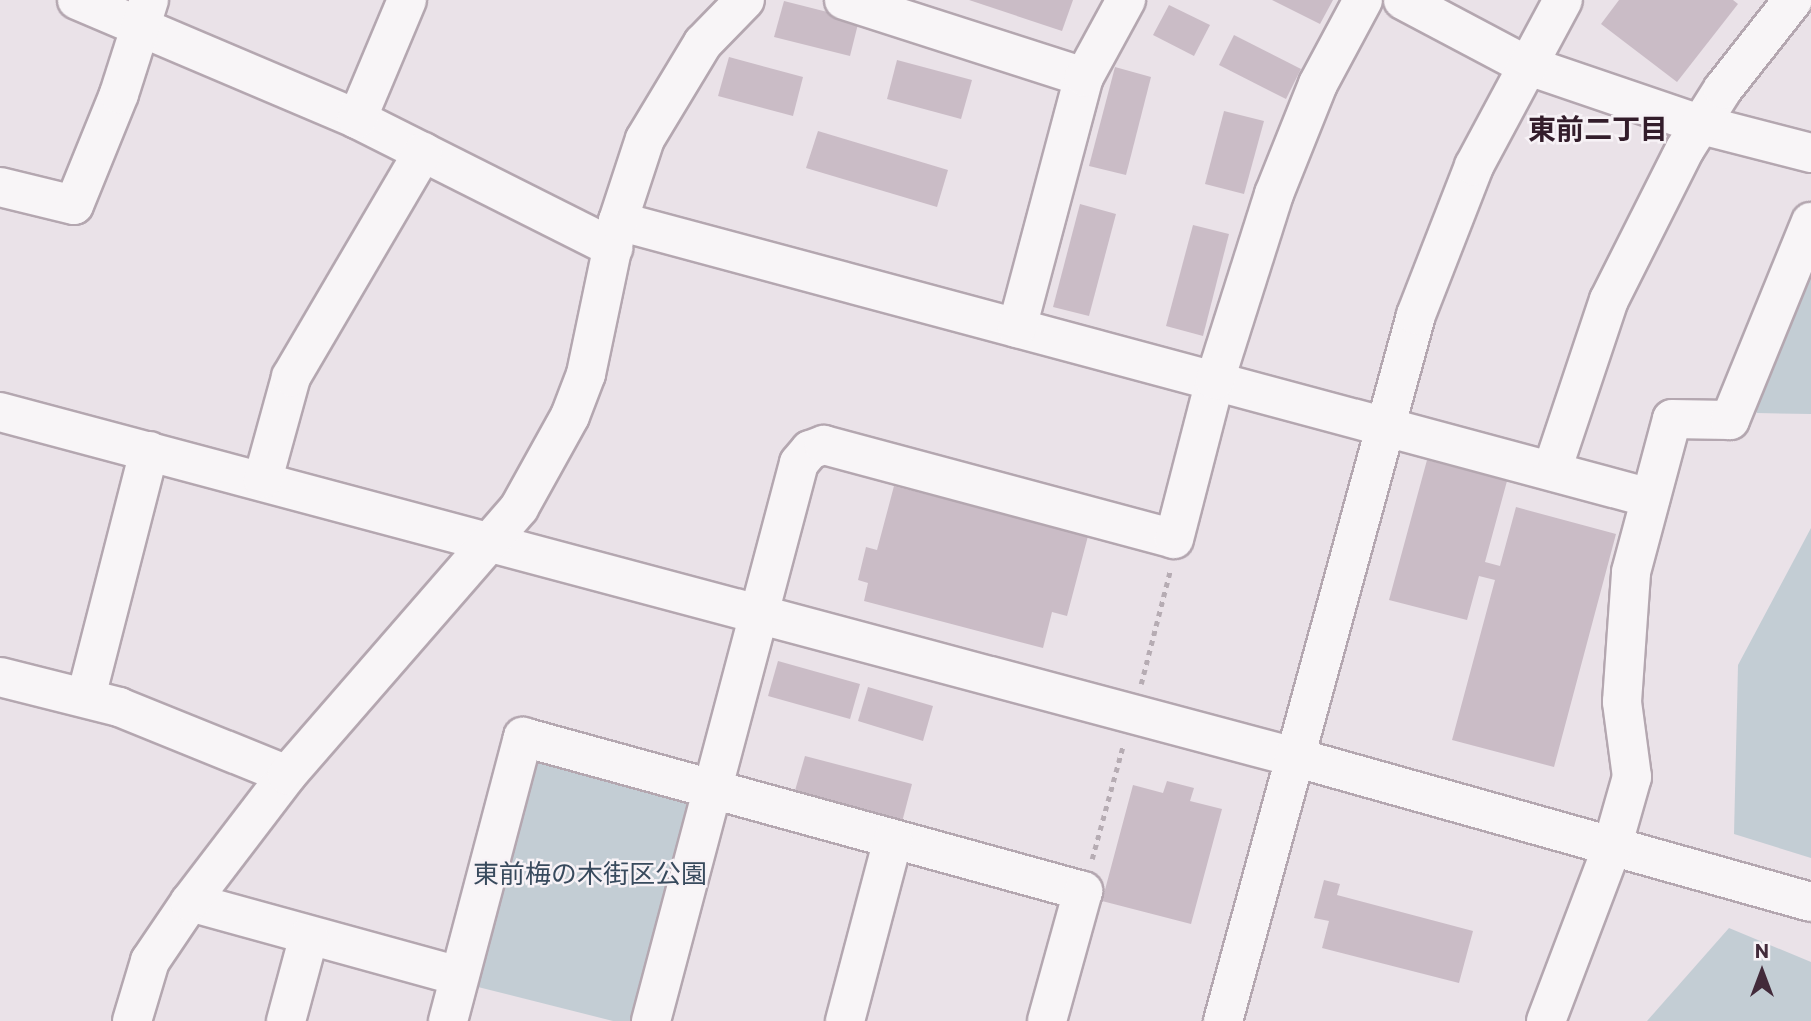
<!DOCTYPE html>
<html>
<head>
<meta charset="utf-8">
<style>
	body { margin:0 }
	#map { position:relative; width:1811px; height:1021px; overflow:hidden; background:#eae2e8; font-family:Commissioner,"Noto Sans JP",sans-serif }
	div>[style] { position:absolute }
	.green>* { inset:0; background:#c3cdd4 }
	.building>* { inset:0; background:#cabcc6 }
	.path>* { height:4.5px; margin-top:-2.25px; transform-origin:0; background:repeating-linear-gradient(90deg,#b6acb3 0 5px,transparent 0 10px) }
	.roads { filter:drop-shadow(2px 0 #b4a7b0) drop-shadow(-2px 0 #b4a7b0) drop-shadow(0 2px #b4a7b0) drop-shadow(0 -2px #b4a7b0) }
	.minor>* { height:38px; margin:-19px; padding:0 19px; transform-origin:19px; border-radius:19px; background:#f8f5f7 }
	span { translate:-50% -50%; white-space:nowrap; text-align:center; line-height:1.15; -webkit-text-stroke:5px #f7f2f6; paint-order:stroke }
	.park-label { font-size:26px; color:#384a5d }
	.neighbourhood-label { font-size:28px; color:#331d2b; font-weight:700 }
	.north { position:absolute; left:1727px; top:937px; width:70px; height:70px; -webkit-text-stroke:5px #f7f2f6; paint-order:stroke; rotate:0deg; font-size:19px; font-weight:700; line-height:28px; text-align:center; color:#422a3a }
	.north::after { content:''; display:block; margin:auto; width:24px; height:32px; background:#422a3a; clip-path:polygon(50% 0,100% 100%,50% 72%,0 100%) }
</style>
</head>
<body>
<div id="map">
	<div class="green">
		<i style="clip-path:polygon(1811px 259px,1811px 414px,1757px 413px,1750px 397px)"></i>
		<i style="clip-path:polygon(1811px 528px,1811px 858px,1734px 834px,1738px 665px)"></i>
		<i style="clip-path:polygon(549px 760px,685px 796px,691px 814px,635px 1021px,613px 1021px,474px 986px,533px 765px)"></i>
		<i style="clip-path:polygon(1729px 928px,1811px 962px,1811px 1021px,1647px 1021px)"></i>
	</div>
	<div class="building">
		<i style="clip-path:polygon(969px 0,1073px 0,1062px 31px)"></i>
		<i style="clip-path:polygon(1272px 0,1333px 0,1320px 24px)"></i>
		<i style="clip-path:polygon(1619px 0,1733px 0,1738px 4px,1677px 82px,1601px 24px)"></i>
		<i style="clip-path:polygon(784px 1px,859px 20px,850px 56px,774px 37px)"></i>
		<i style="clip-path:polygon(1169px 5px,1210px 25px,1194px 56px,1153px 35px)"></i>
		<i style="clip-path:polygon(1234px 35px,1301px 69px,1286px 99px,1219px 65px)"></i>
		<i style="clip-path:polygon(729px 57px,803px 77px,793px 116px,718px 96px)"></i>
		<i style="clip-path:polygon(897px 60px,972px 80px,961px 119px,887px 99px)"></i>
		<i style="clip-path:polygon(1115px 67px,1151px 77px,1126px 175px,1089px 166px)"></i>
		<i style="clip-path:polygon(1224px 111px,1264px 121px,1244px 194px,1205px 184px)"></i>
		<i style="clip-path:polygon(818px 131px,948px 170px,937px 207px,806px 168px)"></i>
		<i style="clip-path:polygon(1080px 204px,1116px 214px,1089px 316px,1053px 307px)"></i>
		<i style="clip-path:polygon(1193px 225px,1229px 234px,1203px 336px,1166px 326px)"></i>
		<i style="clip-path:polygon(1427px 460px,1507px 481px,1485px 562px,1500px 566px,1516px 507px,1616px 534px,1554px 767px,1452px 740px,1495px 580px,1479px 576px,1467px 620px,1389px 600px)"></i>
		<i style="clip-path:polygon(894px 486px,1088px 536px,1067px 616px,1052px 612px,1043px 648px,864px 601px,868px 583px,858px 580px,866px 547px,877px 550px)"></i>
		<i style="clip-path:polygon(778px 661px,860px 684px,850px 719px,768px 696px)"></i>
		<i style="clip-path:polygon(868px 687px,933px 706px,923px 741px,858px 721px)"></i>
		<i style="clip-path:polygon(805px 756px,912px 784px,902px 822px,794px 794px)"></i>
		<i style="clip-path:polygon(1167px 781px,1194px 788px,1190px 801px,1222px 809px,1191px 924px,1102px 901px,1133px 785px,1163px 793px)"></i>
		<i style="clip-path:polygon(1324px 880px,1340px 884px,1337px 895px,1473px 931px,1459px 983px,1322px 948px,1329px 921px,1314px 918px)"></i>
	</div>
	<div class="path">
		<i style="left:1141px;top:684px;width:117px;rotate:-75.6deg"></i>
		<i style="left:1092px;top:859px;width:117px;rotate:-74.7deg"></i>
	</div>
	<div class="roads">
		<div class="minor">
			<i style="left:77px;top:0;width:304px;rotate:23deg"></i>
			<i style="left:357px;top:119px;width:287px;rotate:26.7deg"></i>
			<i style="left:844px;top:0;width:252px;rotate:17.8deg"></i>
			<i style="left:1403px;top:0;width:139px;rotate:27.9deg"></i>
			<i style="left:1526px;top:65px;width:186px;rotate:18.8deg"></i>
			<i style="left:1702px;top:125px;width:113px;rotate:14.4deg"></i>
			<i style="left:357px;top:119px;width:129px;rotate:-67.2deg"></i>
			<i style="left:0;top:187px;width:76px;rotate:13.7deg"></i>
			<i style="left:74px;top:205px;width:120px;rotate:-67.9deg"></i>
			<i style="left:119px;top:94px;width:99px;rotate:-72.3deg"></i>
			<i style="left:618px;top:221px;width:1069px;rotate:15.02deg"></i>
			<i style="left:1017px;top:328px;width:260px;rotate:-75.1deg"></i>
			<i style="left:1084px;top:77px;width:88px;rotate:-61.4deg"></i>
			<i style="left:0;top:412px;width:1339px;rotate:14.93deg"></i>
			<i style="left:1294px;top:757px;width:537px;rotate:15.67deg"></i>
			<i style="left:1552px;top:470px;width:179px;rotate:-71.5deg"></i>
			<i style="left:1609px;top:300px;width:169px;rotate:-63.3deg"></i>
			<i style="left:1685px;top:149px;width:71px;rotate:-57.7deg"></i>
			<i style="left:1723px;top:89px;width:113px;rotate:-51.8deg"></i>
			<i style="left:263px;top:479px;width:106px;rotate:-74.6deg"></i>
			<i style="left:291px;top:377px;width:261px;rotate:-59.6deg"></i>
			<i style="left:0;top:677px;width:123px;rotate:14.1deg"></i>
			<i style="left:119px;top:707px;width:181px;rotate:22deg"></i>
			<i style="left:86px;top:697px;width:254px;rotate:-75.6deg"></i>
			<i style="left:190px;top:902px;width:279px;rotate:15.4deg"></i>
			<i style="left:132px;top:1021px;width:63px;rotate:-73.3deg"></i>
			<i style="left:150px;top:961px;width:71px;rotate:-55.9deg"></i>
			<i style="left:190px;top:902px;width:160px;rotate:-52.6deg"></i>
			<i style="left:287px;top:775px;width:354px;rotate:-49deg"></i>
			<i style="left:519px;top:508px;width:105px;rotate:-61deg"></i>
			<i style="left:570px;top:416px;width:45px;rotate:-69.1deg"></i>
			<i style="left:586px;top:374px;width:156px;rotate:-78.2deg"></i>
			<i style="left:618px;top:221px;width:86px;rotate:-71.8deg"></i>
			<i style="left:645px;top:139px;width:112px;rotate:-58.9deg"></i>
			<i style="left:703px;top:43px;width:60px;rotate:-45.7deg"></i>
			<i style="left:286px;top:1021px;width:88px;rotate:-74.9deg"></i>
			<i style="left:448px;top:1021px;width:294px;rotate:-75.2deg"></i>
			<i style="left:523px;top:737px;width:581px;rotate:15.38deg"></i>
			<i style="left:1083px;top:891px;width:135px;rotate:105.5deg"></i>
			<i style="left:651px;top:1021px;width:577px;rotate:-75.15deg"></i>
			<i style="left:799px;top:463px;width:17px;rotate:-50deg"></i>
			<i style="left:810px;top:450px;width:15px;rotate:-20deg"></i>
			<i style="left:824px;top:445px;width:362px;rotate:15deg"></i>
			<i style="left:1174px;top:539px;width:164px;rotate:-75.5deg"></i>
			<i style="left:1215px;top:380px;width:195px;rotate:-72.4deg"></i>
			<i style="left:1274px;top:194px;width:118px;rotate:-68.2deg"></i>
			<i style="left:1318px;top:84px;width:95px;rotate:-61.8deg"></i>
			<i style="left:845px;top:1021px;width:188px;rotate:-75.2deg"></i>
			<i style="left:1223px;top:1021px;width:732px;rotate:-74.71deg"></i>
			<i style="left:1416px;top:315px;width:160px;rotate:-68.7deg"></i>
			<i style="left:1474px;top:166px;width:188px;rotate:-61.8deg"></i>
			<i style="left:1546px;top:1021px;width:186px;rotate:-69.2deg"></i>
			<i style="left:1612px;top:847px;width:73px;rotate:-74.1deg"></i>
			<i style="left:1632px;top:777px;width:76px;rotate:-97.6deg"></i>
			<i style="left:1622px;top:702px;width:130px;rotate:-86deg"></i>
			<i style="left:1631px;top:572px;width:158px;rotate:-75deg"></i>
			<i style="left:1672px;top:419px;width:58px;rotate:1deg"></i>
			<i style="left:1730px;top:420px;width:214px;rotate:-67.8deg"></i>
		</div>
	</div>
	<div class="park-label">
		<span style="left:590px;top:873px">東前梅の木街区公園</span>
	</div>
	<div class="neighbourhood-label">
		<span style="left:1598px;top:128px">東前二丁目</span>
	</div>
	<div class="north">N</div>
</div>
</body>
</html>
